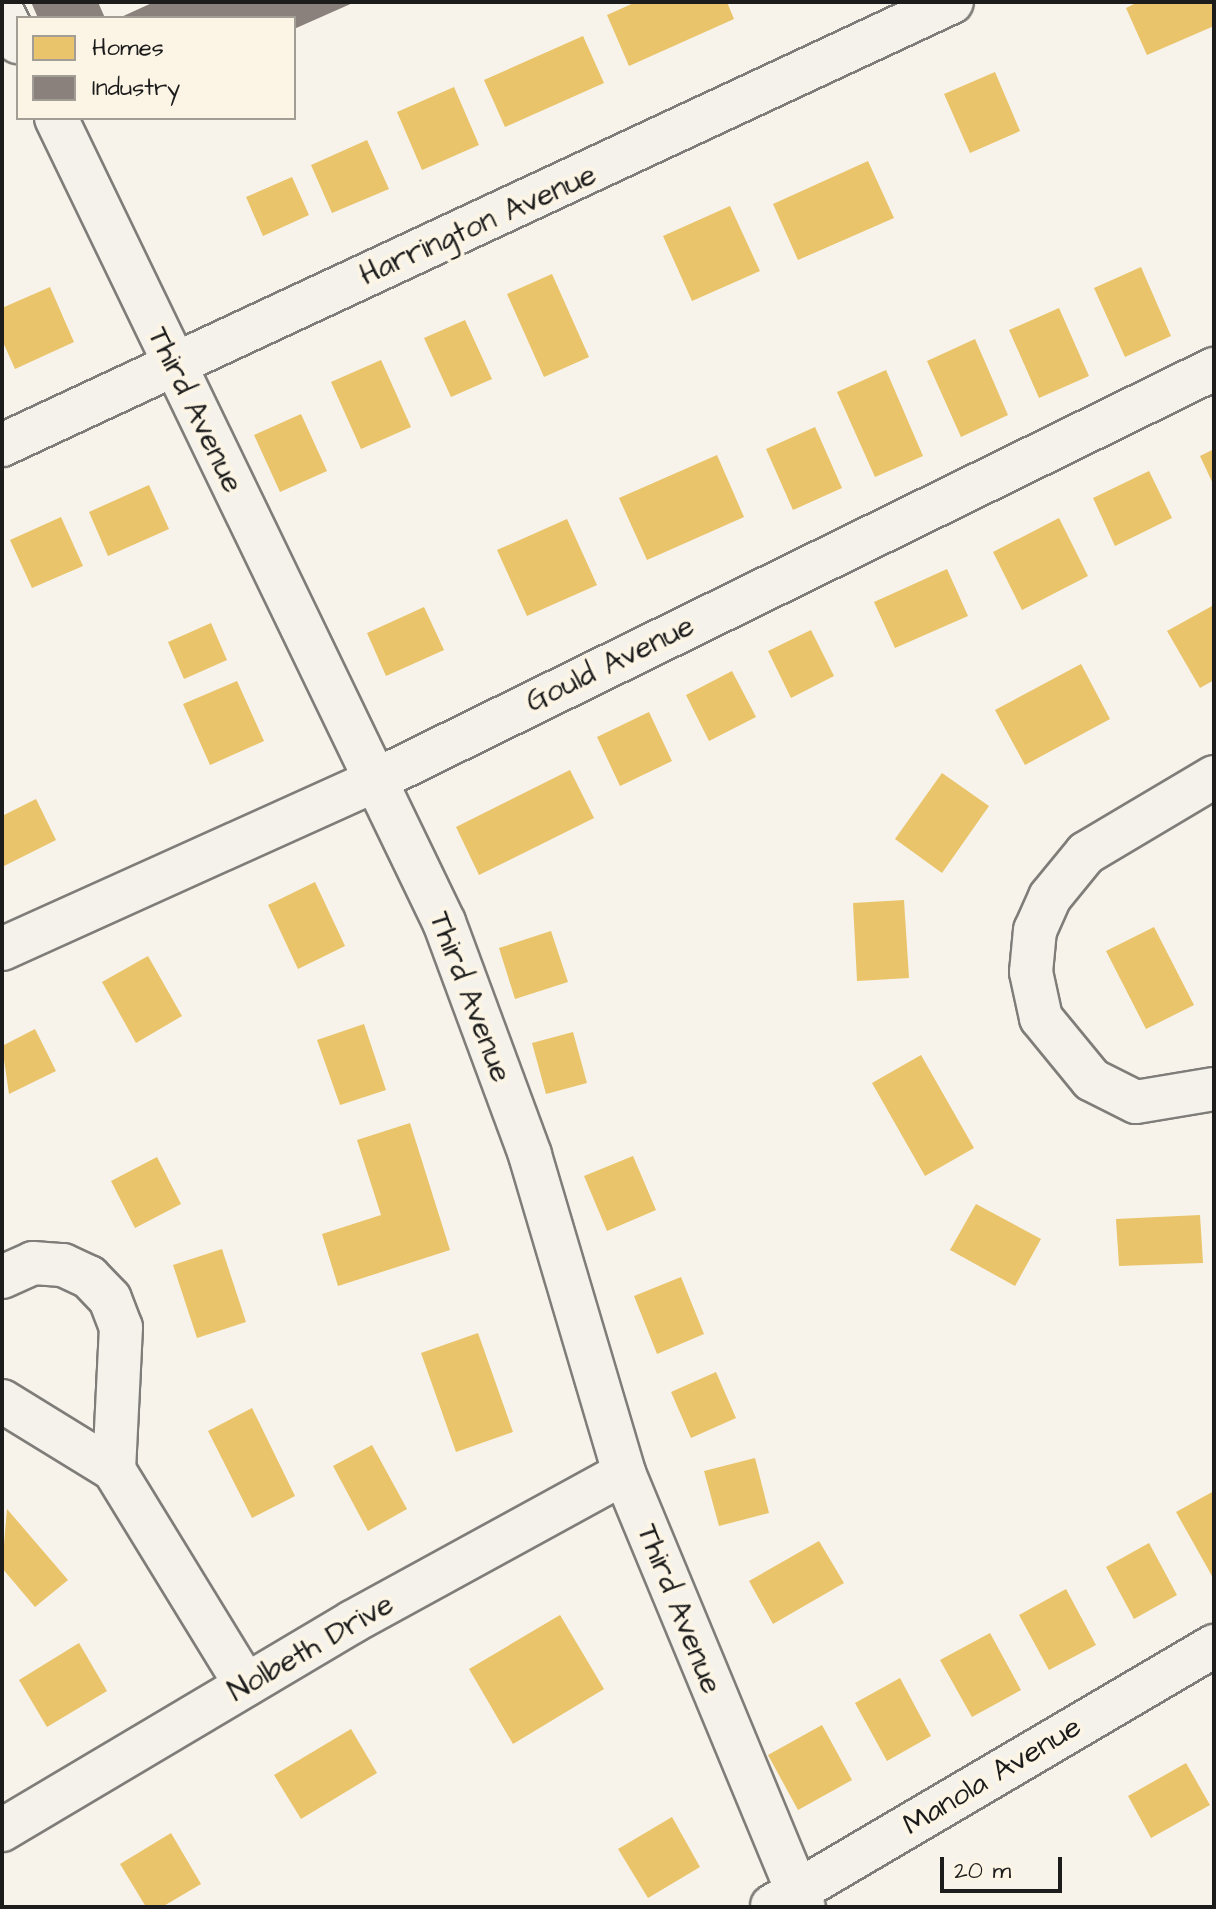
<!DOCTYPE html>
<html>
<head>
<meta charset="utf-8">
<style>
	body { margin:0 }
	#map { position:relative; width:1216px; height:1909px; overflow:hidden; background:#f7f3ea; font-family:"Architects Daughter",sans-serif }
	div>[style] { position:absolute }
	.homes>* { inset:0; background:#e9c46a }
	.industry>* { inset:0; background:#8a817c }
	.roads { filter:drop-shadow(2px 0 #7f7d79) drop-shadow(-2px 0 #7f7d79) drop-shadow(0 2px #7f7d79) drop-shadow(0 -2px #7f7d79) }
	.street>* { height:42px; margin:-21px; padding:0 21px; transform-origin:21px; border-radius:21px; background:#f5f2ec }
	span { translate:-50% -50%; white-space:nowrap; text-align:center; line-height:1.15; -webkit-text-stroke:8px #fcf5e5; paint-order:stroke }
	.street-label { font-size:30px; color:#1c1c1c }
	.frame { position:absolute; inset:0; border:4px solid #1c1c1c; pointer-events:none }
	.legend { position:absolute; left:16px; top:16px; width:280px; height:104px; box-sizing:border-box; background:#fcf5e5; border:2px solid #a29e95; margin:0; padding:10px 14px; list-style:none; font-size:24px; color:#1c1c1c }
	.legend li { display:flex; align-items:center; gap:16px; height:40px }
	.legend b { width:40px; border:2px solid #a29e95 }
	.scale { position:absolute; left:940px; top:1857px; width:122px; height:36px; box-sizing:border-box; border:4px solid #1c1c1c; border-top:0; padding-left:10px; font-size:24px; line-height:28px; white-space:nowrap; color:#1c1c1c; -webkit-text-stroke:6px #fcf5e5; paint-order:stroke }
</style>
</head>
<body>
<div id="map">
	<div class="homes">
		<i style="clip-path:polygon(636px 2px,727px 2px,734px 19px,629px 66px,607px 15px)"></i>
		<i style="clip-path:polygon(1138px 2px,1214px 2px,1214px 26px,1147px 55px,1126px 8px)"></i>
		<i style="clip-path:polygon(583px 36px,604px 83px,505px 127px,484px 80px)"></i>
		<i style="clip-path:polygon(995px 72px,1020px 131px,970px 153px,944px 94px)"></i>
		<i style="clip-path:polygon(454px 87px,479px 145px,422px 170px,397px 112px)"></i>
		<i style="clip-path:polygon(367px 140px,389px 189px,332px 213px,311px 165px)"></i>
		<i style="clip-path:polygon(868px 161px,894px 218px,798px 260px,773px 204px)"></i>
		<i style="clip-path:polygon(292px 177px,309px 215px,263px 236px,246px 197px)"></i>
		<i style="clip-path:polygon(730px 206px,760px 271px,692px 301px,663px 236px)"></i>
		<i style="clip-path:polygon(1141px 267px,1171px 336px,1125px 357px,1094px 288px)"></i>
		<i style="clip-path:polygon(552px 274px,589px 357px,544px 377px,507px 294px)"></i>
		<i style="clip-path:polygon(50px 287px,74px 342px,15px 369px,2px 340px,2px 308px)"></i>
		<i style="clip-path:polygon(1059px 308px,1089px 376px,1039px 398px,1009px 330px)"></i>
		<i style="clip-path:polygon(465px 320px,492px 379px,451px 397px,424px 338px)"></i>
		<i style="clip-path:polygon(975px 339px,1008px 415px,961px 437px,927px 361px)"></i>
		<i style="clip-path:polygon(381px 360px,411px 427px,361px 449px,331px 382px)"></i>
		<i style="clip-path:polygon(886px 370px,923px 456px,875px 477px,837px 392px)"></i>
		<i style="clip-path:polygon(301px 414px,327px 471px,280px 492px,254px 435px)"></i>
		<i style="clip-path:polygon(815px 427px,842px 488px,793px 510px,766px 449px)"></i>
		<i style="clip-path:polygon(1214px 449px,1214px 486px,1200px 456px)"></i>
		<i style="clip-path:polygon(717px 455px,744px 517px,647px 560px,619px 498px)"></i>
		<i style="clip-path:polygon(1149px 471px,1172px 518px,1115px 546px,1093px 498px)"></i>
		<i style="clip-path:polygon(149px 485px,169px 529px,108px 556px,89px 512px)"></i>
		<i style="clip-path:polygon(61px 517px,83px 566px,32px 588px,10px 540px)"></i>
		<i style="clip-path:polygon(1059px 518px,1088px 576px,1022px 610px,993px 552px)"></i>
		<i style="clip-path:polygon(567px 519px,597px 585px,527px 616px,497px 550px)"></i>
		<i style="clip-path:polygon(947px 569px,968px 616px,895px 648px,874px 602px)"></i>
		<i style="clip-path:polygon(1212px 606px,1214px 680px,1200px 688px,1167px 631px)"></i>
		<i style="clip-path:polygon(424px 607px,444px 650px,386px 676px,367px 633px)"></i>
		<i style="clip-path:polygon(211px 623px,227px 660px,184px 679px,168px 642px)"></i>
		<i style="clip-path:polygon(811px 630px,834px 676px,791px 698px,768px 651px)"></i>
		<i style="clip-path:polygon(1081px 664px,1110px 719px,1025px 765px,995px 710px)"></i>
		<i style="clip-path:polygon(732px 671px,756px 717px,709px 741px,686px 695px)"></i>
		<i style="clip-path:polygon(237px 681px,264px 741px,210px 765px,183px 704px)"></i>
		<i style="clip-path:polygon(649px 712px,672px 761px,620px 786px,597px 737px)"></i>
		<i style="clip-path:polygon(570px 770px,594px 818px,479px 875px,456px 827px)"></i>
		<i style="clip-path:polygon(942px 773px,989px 806px,942px 873px,895px 839px)"></i>
		<i style="clip-path:polygon(36px 799px,56px 840px,2px 867px,2px 816px)"></i>
		<i style="clip-path:polygon(315px 882px,345px 946px,298px 969px,268px 905px)"></i>
		<i style="clip-path:polygon(904px 900px,909px 978px,857px 981px,853px 903px)"></i>
		<i style="clip-path:polygon(1154px 927px,1194px 1005px,1146px 1029px,1106px 951px)"></i>
		<i style="clip-path:polygon(551px 931px,568px 982px,515px 999px,499px 948px)"></i>
		<i style="clip-path:polygon(148px 956px,182px 1016px,136px 1043px,102px 982px)"></i>
		<i style="clip-path:polygon(364px 1024px,386px 1090px,340px 1105px,317px 1040px)"></i>
		<i style="clip-path:polygon(35px 1029px,56px 1071px,9px 1094px,2px 1046px)"></i>
		<i style="clip-path:polygon(573px 1032px,587px 1083px,546px 1094px,532px 1043px)"></i>
		<i style="clip-path:polygon(921px 1055px,974px 1148px,925px 1176px,872px 1083px)"></i>
		<i style="clip-path:polygon(410px 1123px,450px 1250px,338px 1286px,322px 1234px,381px 1215px,357px 1140px)"></i>
		<i style="clip-path:polygon(633px 1156px,656px 1210px,607px 1231px,584px 1176px)"></i>
		<i style="clip-path:polygon(157px 1157px,181px 1204px,135px 1228px,111px 1181px)"></i>
		<i style="clip-path:polygon(976px 1204px,1041px 1239px,1015px 1286px,950px 1250px)"></i>
		<i style="clip-path:polygon(1200px 1215px,1203px 1263px,1119px 1266px,1116px 1219px)"></i>
		<i style="clip-path:polygon(222px 1249px,246px 1322px,197px 1338px,173px 1265px)"></i>
		<i style="clip-path:polygon(681px 1277px,704px 1334px,657px 1354px,634px 1296px)"></i>
		<i style="clip-path:polygon(478px 1333px,513px 1432px,456px 1452px,421px 1353px)"></i>
		<i style="clip-path:polygon(716px 1372px,736px 1418px,691px 1438px,671px 1392px)"></i>
		<i style="clip-path:polygon(252px 1408px,295px 1496px,252px 1518px,208px 1431px)"></i>
		<i style="clip-path:polygon(372px 1445px,407px 1509px,368px 1531px,333px 1466px)"></i>
		<i style="clip-path:polygon(755px 1458px,769px 1513px,719px 1526px,704px 1471px)"></i>
		<i style="clip-path:polygon(1214px 1491px,1214px 1575px,1212px 1576px,1176px 1512px)"></i>
		<i style="clip-path:polygon(7px 1509px,68px 1580px,35px 1607px,2px 1568px)"></i>
		<i style="clip-path:polygon(819px 1541px,844px 1583px,773px 1624px,749px 1581px)"></i>
		<i style="clip-path:polygon(1149px 1543px,1177px 1595px,1134px 1619px,1106px 1567px)"></i>
		<i style="clip-path:polygon(1066px 1589px,1096px 1645px,1049px 1670px,1019px 1615px)"></i>
		<i style="clip-path:polygon(560px 1615px,604px 1689px,513px 1744px,469px 1669px)"></i>
		<i style="clip-path:polygon(990px 1633px,1021px 1690px,972px 1717px,940px 1660px)"></i>
		<i style="clip-path:polygon(79px 1643px,107px 1691px,47px 1727px,19px 1680px)"></i>
		<i style="clip-path:polygon(900px 1678px,931px 1736px,887px 1761px,855px 1703px)"></i>
		<i style="clip-path:polygon(822px 1725px,852px 1780px,798px 1810px,768px 1755px)"></i>
		<i style="clip-path:polygon(351px 1729px,377px 1773px,301px 1819px,274px 1775px)"></i>
		<i style="clip-path:polygon(1186px 1763px,1210px 1805px,1151px 1838px,1128px 1796px)"></i>
		<i style="clip-path:polygon(672px 1817px,700px 1867px,648px 1898px,618px 1849px)"></i>
		<i style="clip-path:polygon(171px 1833px,201px 1884px,162px 1907px,146px 1907px,120px 1864px)"></i>
	</div>
	<div class="industry">
		<i style="clip-path:polygon(31px 2px,98px 2px,105px 18px,38px 18px)"></i>
		<i style="clip-path:polygon(154px 2px,355px 2px,294px 29px,294px 18px,119px 18px)"></i>
	</div>
	<div class="roads">
		<div class="street">
			<i style="left:2px;top:11px;width:35px;rotate:63deg"></i>
			<i style="left:56px;top:118px;width:893px;rotate:64.24deg"></i>
			<i style="left:444px;top:922px;width:248px;rotate:69.7deg"></i>
			<i style="left:530px;top:1155px;width:332px;rotate:73.5deg"></i>
			<i style="left:624px;top:1473px;width:470px;rotate:67.5deg"></i>
			<i style="left:2px;top:445px;width:1048px;rotate:-25deg"></i>
			<i style="left:1214px;top:777px;width:149px;rotate:149.3deg"></i>
			<i style="left:1086px;top:853px;width:57px;rotate:129.3deg"></i>
			<i style="left:1050px;top:897px;width:36px;rotate:114deg"></i>
			<i style="left:1035px;top:930px;width:42px;rotate:95.4deg"></i>
			<i style="left:1031px;top:972px;width:47px;rotate:77.7deg"></i>
			<i style="left:1041px;top:1018px;width:80px;rotate:50.6deg"></i>
			<i style="left:1092px;top:1080px;width:49px;rotate:26.6deg"></i>
			<i style="left:1136px;top:1102px;width:79px;rotate:-9.5deg"></i>
			<i style="left:2px;top:949px;width:408px;rotate:-24.3deg"></i>
			<i style="left:374px;top:781px;width:936px;rotate:-26.13deg"></i>
			<i style="left:2px;top:1277px;width:34px;rotate:-24deg"></i>
			<i style="left:33px;top:1263px;width:30px;rotate:4deg"></i>
			<i style="left:63px;top:1265px;width:29px;rotate:25deg"></i>
			<i style="left:89px;top:1277px;width:30px;rotate:46deg"></i>
			<i style="left:110px;top:1299px;width:30px;rotate:69deg"></i>
			<i style="left:121px;top:1327px;width:143px;rotate:92.8deg"></i>
			<i style="left:2px;top:1401px;width:132px;rotate:31.6deg"></i>
			<i style="left:114px;top:1470px;width:252px;rotate:58.5deg"></i>
			<i style="left:2px;top:1830px;width:407px;rotate:-30.7deg"></i>
			<i style="left:352px;top:1622px;width:310px;rotate:-28.7deg"></i>
			<i style="left:772px;top:1906px;width:513px;rotate:-30.47deg"></i>
		</div>
	</div>
	<div class="street-label">
		<span style="left:478px;top:225px;rotate:-24deg">Harrington Avenue</span>
		<span style="left:195px;top:410px;rotate:64deg">Third Avenue</span>
		<span style="left:610px;top:664px;rotate:-26deg">Gould Avenue</span>
		<span style="left:470px;top:997px;rotate:69deg">Third Avenue</span>
		<span style="left:679px;top:1609px;rotate:68deg">Third Avenue</span>
		<span style="left:311px;top:1648px;rotate:-30deg">Nolbeth Drive</span>
		<span style="left:992px;top:1776px;rotate:-31deg">Manola Avenue</span>
	</div>
	<div class="frame"></div>
	<ul class="legend">
	<li><b style="height:22px;background:#e9c46a"></b>Homes</li>
	<li><b style="height:22px;background:#8a817c"></b>Industry</li>
	</ul>
	<div class="scale">20 m</div>
</div>
</body>
</html>
